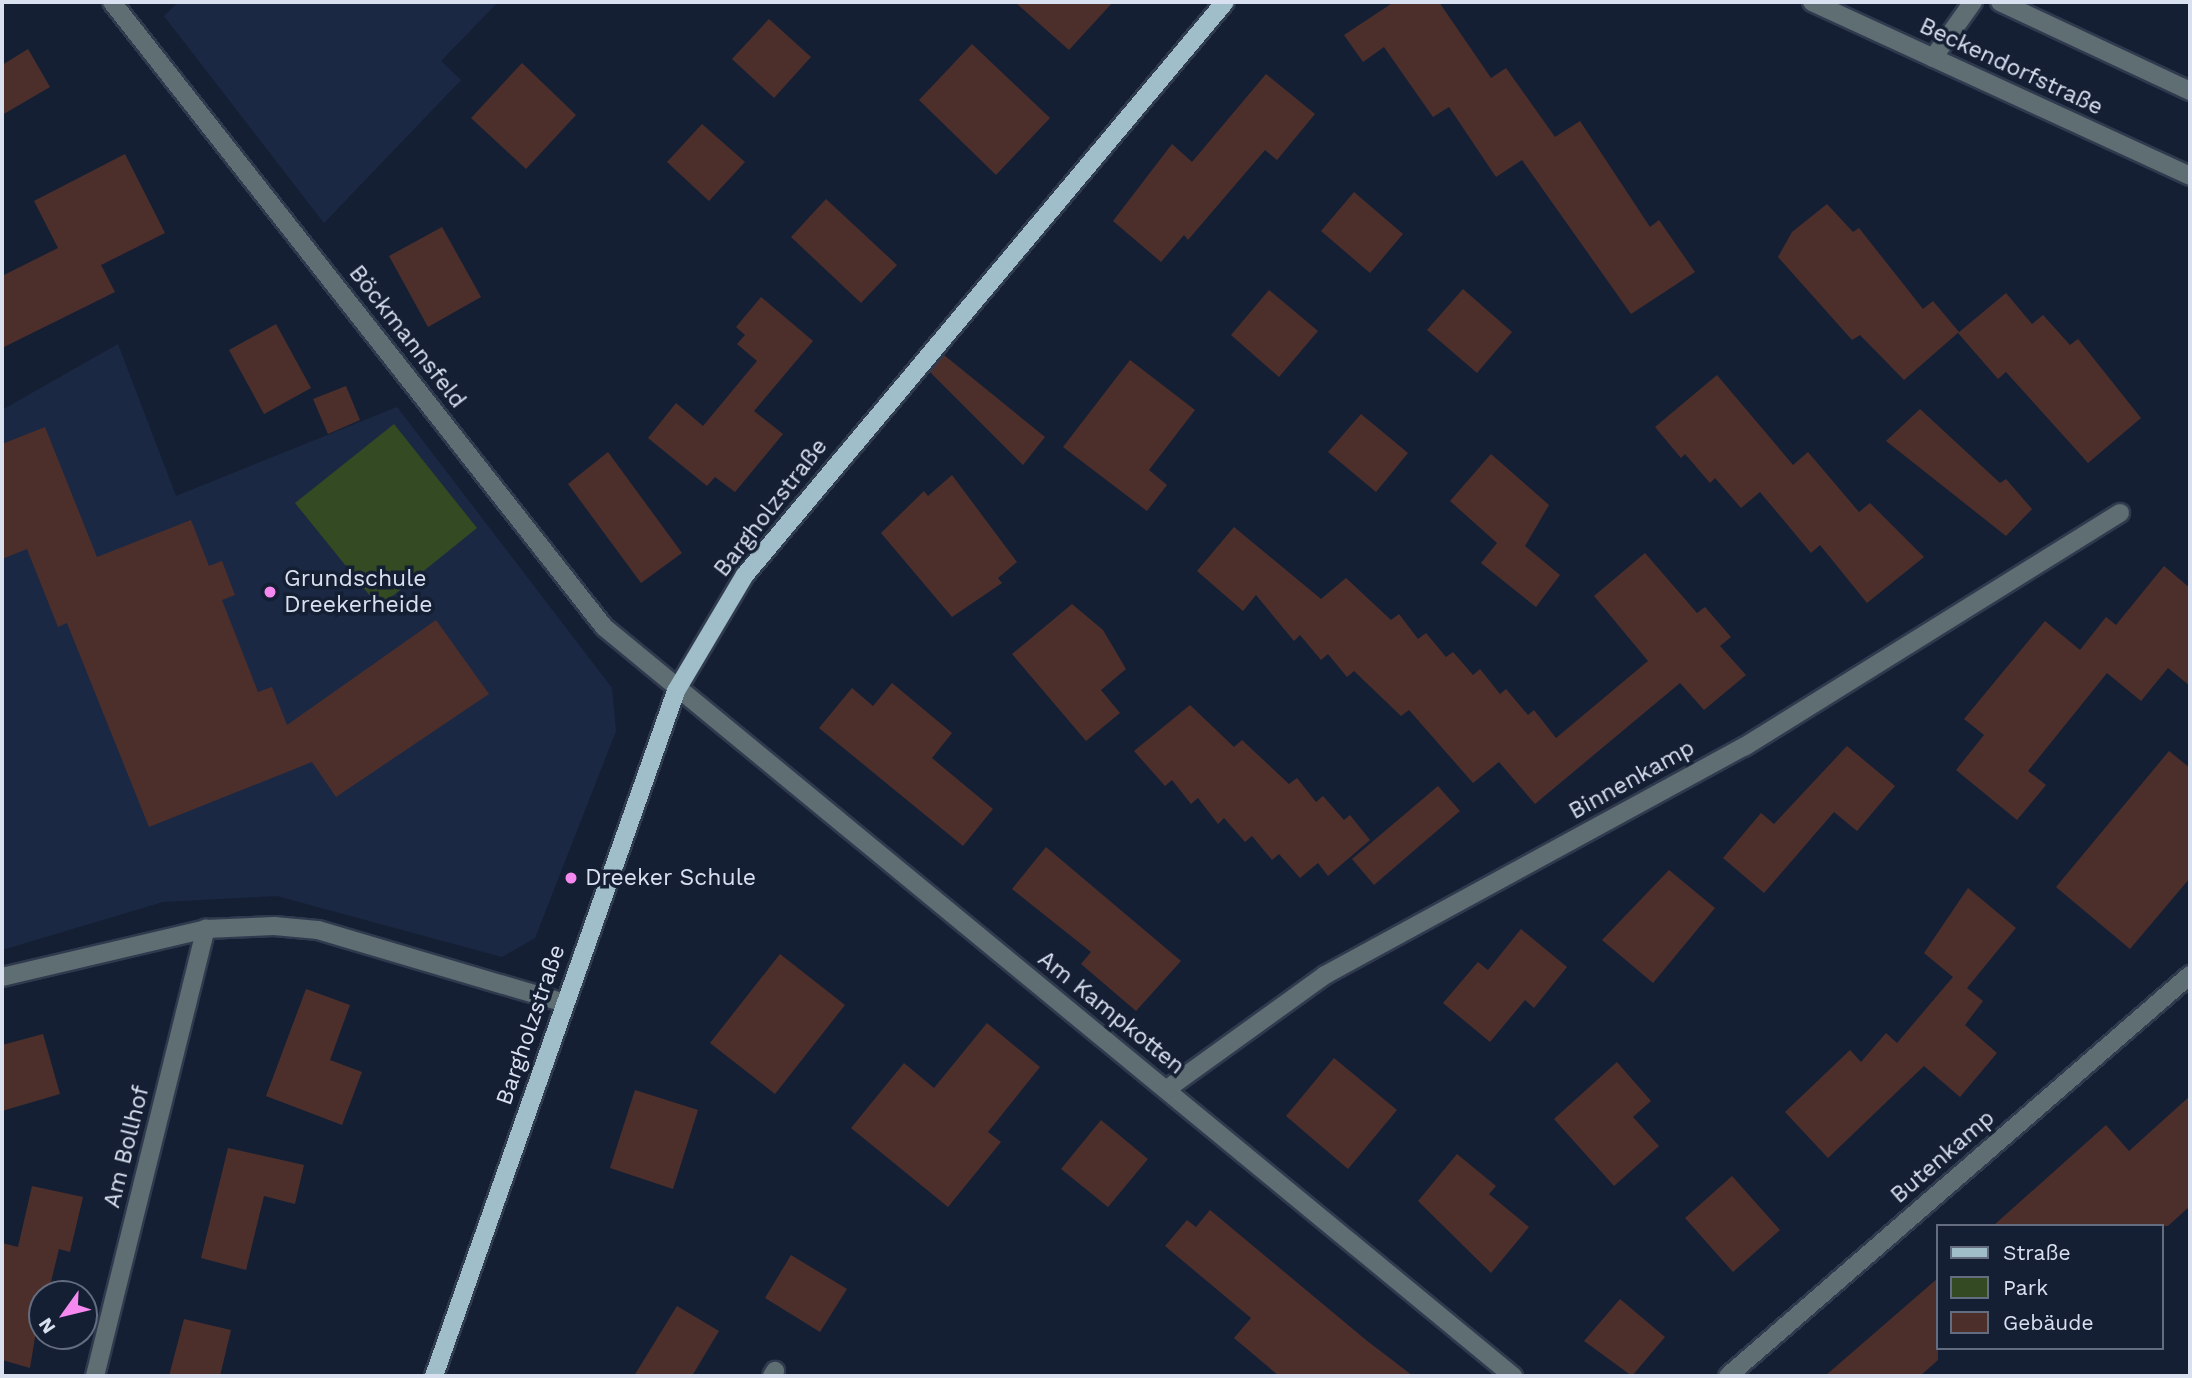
<!DOCTYPE html>
<html>
<head>
<meta charset="utf-8">
<style>
	body { margin:0 }
	#map { position:relative; width:2192px; height:1378px; overflow:hidden; background:#151f34; font-family:"Work Sans",sans-serif }
	div>[style] { position:absolute }
	.built>* { inset:0; background:#1b2843 }
	.green>* { inset:0; background:#334a22 }
	.building>* { inset:0; background:#4c2f2b }
	.roads { filter:drop-shadow(2px 0 #303a4e) drop-shadow(-2px 0 #303a4e) drop-shadow(0 2px #303a4e) drop-shadow(0 -2px #303a4e) }
	.minor>* { height:18px; margin:-9px; padding:0 9px; transform-origin:9px; border-radius:9px; background:#5f6e73 }
	.major>* { height:18px; margin:-9px; padding:0 9px; transform-origin:9px; border-radius:9px; background:#9fbec9 }
	.dots>* { width:19px; height:19px; translate:-50% -50%; box-sizing:border-box; border:4px solid #151f34; border-radius:50% }
	span { translate:-50% -50%; white-space:nowrap; text-align:center; line-height:1.15; -webkit-text-stroke:7px #151f34; paint-order:stroke }
	.street-label { font-size:23px; color:#d9e1f0 }
	.poi-label { font-size:23px; color:#d9e1f0 }
	.left { translate:0 -50%; text-align:left }
	.frame { position:absolute; inset:0; border:4px solid #d9e1f0; pointer-events:none }
	.legend { position:absolute; left:1936px; top:1224px; width:228px; height:126px; box-sizing:border-box; background:#151f34; border:2px solid #636d7f; margin:0; padding:9px 12px; list-style:none; font-size:21px; color:#d9e1f0 }
	.legend li { display:flex; align-items:center; gap:14px; height:35px }
	.legend b { width:35px; border:2px solid #636d7f }
	.north { position:absolute; left:28px; top:1280px; width:70px; height:70px; box-sizing:border-box; background:#151f34; border:2px solid #636d7f; border-radius:50%; rotate:236deg; font-size:19px; font-weight:700; line-height:28px; text-align:center; color:#d9e1f0 }
	.north::after { content:''; display:block; margin:auto; width:24px; height:32px; background:#f589ef; clip-path:polygon(50% 0,100% 100%,50% 72%,0 100%) }
</style>
</head>
<body>
<div id="map">
	<div class="built">
		<i style="clip-path:polygon(178px 2px,498px 2px,441px 61px,461px 80px,324px 223px,164px 16px)"></i>
		<i style="clip-path:polygon(118px 344px,176px 496px,397px 407px,612px 688px,616px 731px,535px 938px,502px 957px,277px 896px,163px 902px,2px 950px,2px 410px)"></i>
	</div>
	<div class="green">
		<i style="clip-path:polygon(394px 424px,477px 528px,379px 607px,295px 503px)"></i>
	</div>
	<div class="building">
		<i style="clip-path:polygon(1015px 2px,1113px 2px,1069px 50px)"></i>
		<i style="clip-path:polygon(1394px 2px,1439px 2px,1491px 78px,1506px 68px,1555px 137px,1580px 121px,1650px 227px,1659px 220px,1695px 272px,1631px 314px,1522px 160px,1496px 177px,1449px 107px,1433px 117px,1384px 47px,1363px 62px,1344px 35px)"></i>
		<i style="clip-path:polygon(769px 19px,811px 57px,774px 98px,732px 59px)"></i>
		<i style="clip-path:polygon(972px 44px,1050px 118px,996px 175px,919px 100px)"></i>
		<i style="clip-path:polygon(28px 49px,50px 87px,2px 115px,2px 65px)"></i>
		<i style="clip-path:polygon(522px 63px,576px 115px,526px 169px,471px 118px)"></i>
		<i style="clip-path:polygon(1266px 74px,1315px 114px,1277px 160px,1265px 150px,1188px 240px,1184px 235px,1161px 262px,1113px 221px,1172px 144px,1192px 162px)"></i>
		<i style="clip-path:polygon(702px 124px,745px 162px,709px 201px,667px 162px)"></i>
		<i style="clip-path:polygon(125px 154px,165px 233px,101px 265px,115px 292px,2px 348px,2px 276px,58px 248px,34px 201px)"></i>
		<i style="clip-path:polygon(1354px 192px,1403px 234px,1370px 273px,1321px 231px)"></i>
		<i style="clip-path:polygon(826px 199px,897px 265px,861px 303px,791px 237px)"></i>
		<i style="clip-path:polygon(1827px 204px,1853px 232px,1859px 228px,1923px 309px,1933px 301px,1959px 332px,1904px 380px,1860px 335px,1852px 340px,1778px 257px,1792px 232px)"></i>
		<i style="clip-path:polygon(442px 227px,481px 297px,428px 327px,389px 256px)"></i>
		<i style="clip-path:polygon(1463px 289px,1512px 332px,1477px 373px,1427px 330px)"></i>
		<i style="clip-path:polygon(1269px 290px,1318px 331px,1279px 377px,1231px 335px)"></i>
		<i style="clip-path:polygon(2006px 293px,2032px 324px,2043px 315px,2070px 345px,2078px 339px,2141px 418px,2088px 463px,2006px 372px,1998px 379px,1958px 333px)"></i>
		<i style="clip-path:polygon(761px 297px,813px 341px,754px 411px,783px 434px,735px 492px,715px 477px,707px 486px,648px 438px,676px 403px,703px 426px,757px 361px,737px 344px,745px 335px,736px 327px)"></i>
		<i style="clip-path:polygon(276px 324px,311px 388px,264px 414px,229px 350px)"></i>
		<i style="clip-path:polygon(944px 355px,1045px 437px,1023px 465px,930px 372px)"></i>
		<i style="clip-path:polygon(1130px 360px,1195px 410px,1149px 470px,1167px 485px,1147px 511px,1063px 447px)"></i>
		<i style="clip-path:polygon(1717px 375px,1793px 465px,1808px 452px,1859px 512px,1870px 503px,1924px 557px,1867px 603px,1820px 545px,1811px 553px,1760px 492px,1741px 508px,1715px 478px,1710px 483px,1685px 454px,1681px 458px,1655px 427px)"></i>
		<i style="clip-path:polygon(346px 386px,360px 420px,328px 434px,313px 399px)"></i>
		<i style="clip-path:polygon(1920px 409px,2000px 483px,2006px 479px,2032px 509px,2006px 536px,1886px 441px)"></i>
		<i style="clip-path:polygon(1361px 414px,1408px 453px,1376px 492px,1328px 452px)"></i>
		<i style="clip-path:polygon(45px 427px,97px 557px,191px 520px,209px 566px,222px 561px,235px 595px,222px 600px,258px 692px,272px 687px,287px 725px,436px 620px,489px 694px,336px 797px,312px 762px,149px 827px,67px 623px,58px 627px,27px 549px,2px 559px,2px 444px)"></i>
		<i style="clip-path:polygon(608px 452px,682px 553px,641px 583px,568px 484px)"></i>
		<i style="clip-path:polygon(1491px 454px,1549px 505px,1525px 546px,1560px 575px,1536px 607px,1481px 563px,1497px 543px,1450px 501px)"></i>
		<i style="clip-path:polygon(952px 475px,1017px 562px,998px 578px,1002px 583px,952px 617px,881px 533px,924px 491px,928px 496px)"></i>
		<i style="clip-path:polygon(1234px 527px,1321px 599px,1346px 578px,1391px 620px,1399px 614px,1418px 639px,1426px 633px,1446px 657px,1453px 652px,1473px 675px,1480px 669px,1500px 694px,1506px 689px,1528px 715px,1534px 710px,1556px 738px,1648px 661px,1594px 596px,1645px 553px,1697px 613px,1705px 607px,1731px 637px,1720px 646px,1746px 675px,1704px 710px,1680px 683px,1535px 804px,1499px 762px,1473px 783px,1409px 710px,1401px 716px,1354px 671px,1347px 677px,1328px 654px,1321px 660px,1300px 635px,1294px 641px,1256px 595px,1243px 611px,1197px 571px)"></i>
		<i style="clip-path:polygon(2164px 566px,2190px 588px,2190px 686px,2168px 668px,2141px 701px,2107px 673px,2028px 771px,2046px 785px,2017px 820px,1956px 770px,1984px 735px,1964px 719px,2045px 621px,2080px 650px,2106px 617px,2116px 625px)"></i>
		<i style="clip-path:polygon(1072px 604px,1103px 630px,1126px 669px,1101px 690px,1120px 713px,1086px 741px,1012px 654px)"></i>
		<i style="clip-path:polygon(892px 683px,952px 733px,932px 758px,993px 809px,963px 846px,819px 728px,852px 688px,873px 706px)"></i>
		<i style="clip-path:polygon(1190px 705px,1234px 747px,1242px 740px,1289px 784px,1297px 778px,1316px 802px,1323px 796px,1344px 820px,1350px 815px,1370px 840px,1328px 876px,1318px 863px,1300px 878px,1279px 854px,1272px 860px,1252px 836px,1245px 842px,1224px 818px,1218px 824px,1198px 798px,1191px 804px,1172px 780px,1165px 786px,1134px 751px)"></i>
		<i style="clip-path:polygon(1847px 746px,1895px 786px,1857px 831px,1834px 812px,1764px 893px,1723px 858px,1761px 813px,1774px 824px)"></i>
		<i style="clip-path:polygon(2169px 751px,2190px 768px,2190px 878px,2130px 949px,2056px 887px)"></i>
		<i style="clip-path:polygon(1438px 786px,1460px 811px,1374px 885px,1352px 859px)"></i>
		<i style="clip-path:polygon(1046px 847px,1181px 961px,1136px 1011px,1081px 964px,1091px 952px,1012px 889px)"></i>
		<i style="clip-path:polygon(1669px 870px,1715px 908px,1653px 983px,1602px 940px)"></i>
		<i style="clip-path:polygon(1968px 888px,2016px 928px,1967px 988px,1983px 1001px,1965px 1025px,1997px 1053px,1960px 1097px,1924px 1066px,1828px 1158px,1785px 1112px,1850px 1050px,1861px 1062px,1886px 1033px,1897px 1043px,1953px 977px,1924px 953px)"></i>
		<i style="clip-path:polygon(1521px 929px,1567px 967px,1534px 1008px,1525px 1000px,1490px 1042px,1443px 1003px,1478px 962px,1488px 970px)"></i>
		<i style="clip-path:polygon(780px 954px,845px 1005px,775px 1094px,710px 1043px)"></i>
		<i style="clip-path:polygon(306px 989px,350px 1005px,330px 1060px,362px 1072px,342px 1125px,266px 1096px)"></i>
		<i style="clip-path:polygon(987px 1023px,1040px 1067px,988px 1132px,1001px 1142px,948px 1207px,851px 1128px,904px 1063px,934px 1088px)"></i>
		<i style="clip-path:polygon(43px 1034px,60px 1094px,2px 1111px,2px 1045px)"></i>
		<i style="clip-path:polygon(1334px 1058px,1397px 1110px,1348px 1169px,1286px 1116px)"></i>
		<i style="clip-path:polygon(1617px 1062px,1651px 1101px,1633px 1117px,1659px 1146px,1614px 1186px,1554px 1119px)"></i>
		<i style="clip-path:polygon(635px 1090px,698px 1110px,673px 1189px,610px 1168px)"></i>
		<i style="clip-path:polygon(2190px 1096px,2190px 1206px,2168px 1226px,1993px 1226px,2106px 1125px,2129px 1151px)"></i>
		<i style="clip-path:polygon(1101px 1120px,1148px 1159px,1108px 1207px,1061px 1169px)"></i>
		<i style="clip-path:polygon(228px 1148px,304px 1165px,295px 1204px,264px 1196px,246px 1270px,201px 1258px)"></i>
		<i style="clip-path:polygon(1457px 1154px,1496px 1186px,1489px 1194px,1529px 1227px,1491px 1273px,1418px 1201px)"></i>
		<i style="clip-path:polygon(1732px 1176px,1780px 1230px,1733px 1272px,1685px 1218px)"></i>
		<i style="clip-path:polygon(32px 1186px,83px 1197px,70px 1252px,59px 1249px,48px 1294px,42px 1294px,30px 1368px,2px 1360px,2px 1243px,18px 1247px)"></i>
		<i style="clip-path:polygon(1210px 1210px,1366px 1340px,1413px 1376px,1279px 1376px,1234px 1338px,1251px 1318px,1165px 1246px,1187px 1220px,1196px 1227px)"></i>
		<i style="clip-path:polygon(791px 1255px,847px 1289px,820px 1332px,765px 1298px)"></i>
		<i style="clip-path:polygon(1938px 1278px,1938px 1360px,1920px 1376px,1825px 1376px)"></i>
		<i style="clip-path:polygon(1620px 1299px,1665px 1337px,1632px 1376px,1584px 1341px)"></i>
		<i style="clip-path:polygon(677px 1306px,719px 1331px,692px 1376px,634px 1376px)"></i>
		<i style="clip-path:polygon(184px 1319px,231px 1330px,220px 1376px,169px 1376px)"></i>
	</div>
	<div class="roads">
		<div class="minor">
			<i style="left:112px;top:2px;width:795px;rotate:51.79deg"></i>
			<i style="left:604px;top:627px;width:1178px;rotate:39.49deg"></i>
			<i style="left:1812px;top:2px;width:416px;rotate:24.7deg"></i>
			<i style="left:2000px;top:2px;width:210px;rotate:25.1deg"></i>
			<i style="left:1933px;top:58px;width:69px;rotate:-54.5deg"></i>
			<i style="left:2px;top:977px;width:210px;rotate:-13.2deg"></i>
			<i style="left:206px;top:929px;width:68px;rotate:-2.5deg"></i>
			<i style="left:274px;top:926px;width:44px;rotate:5.2deg"></i>
			<i style="left:318px;top:930px;width:257px;rotate:16.5deg"></i>
			<i style="left:1167px;top:1089px;width:195px;rotate:-35.8deg"></i>
			<i style="left:1325px;top:975px;width:477px;rotate:-28.6deg"></i>
			<i style="left:1744px;top:747px;width:443px;rotate:-31.9deg"></i>
			<i style="left:95px;top:1376px;width:461px;rotate:-76.1deg"></i>
			<i style="left:772px;top:1376px;width:6px;rotate:-59deg"></i>
			<i style="left:1728px;top:1376px;width:612px;rotate:-40.96deg"></i>
		</div>
		<div class="major">
			<i style="left:434px;top:1376px;width:726px;rotate:-70.54deg"></i>
			<i style="left:676px;top:691px;width:135px;rotate:-59.3deg"></i>
			<i style="left:745px;top:575px;width:747px;rotate:-50.05deg"></i>
		</div>
	</div>
	<div class="dots">
		<i style="left:270px;top:592px;background:#f589ef"></i>
		<i style="left:571px;top:878px;background:#f589ef"></i>
	</div>
	<div class="street-label">
		<span style="left:2011px;top:67px;rotate:25deg">Beckendorfstraße</span>
		<span style="left:407px;top:337px;rotate:52deg">Böckmannsfeld</span>
		<span style="left:771px;top:508px;rotate:-52deg">Bargholzstraße</span>
		<span style="left:1632px;top:780px;rotate:-29deg">Binnenkamp</span>
		<span style="left:1111px;top:1013px;rotate:39deg">Am Kampkotten</span>
		<span style="left:531px;top:1025px;rotate:-71deg">Bargholzstraße</span>
		<span style="left:127px;top:1147px;rotate:-76deg">Am Bollhof</span>
		<span style="left:1943px;top:1157px;rotate:-41deg">Butenkamp</span>
	</div>
	<div class="poi-label">
		<span class="left" style="left:284px;top:592px">Grundschule<br>Dreekerheide</span>
		<span class="left" style="left:585px;top:878px">Dreeker Schule</span>
	</div>
	<div class="frame"></div>
	<ul class="legend">
	<li><b style="height:9px;background:#9fbec9"></b>Straße</li>
	<li><b style="height:19px;background:#334a22"></b>Park</li>
	<li><b style="height:19px;background:#4c2f2b"></b>Gebäude</li>
	</ul>
	<div class="north">N</div>
</div>
</body>
</html>
